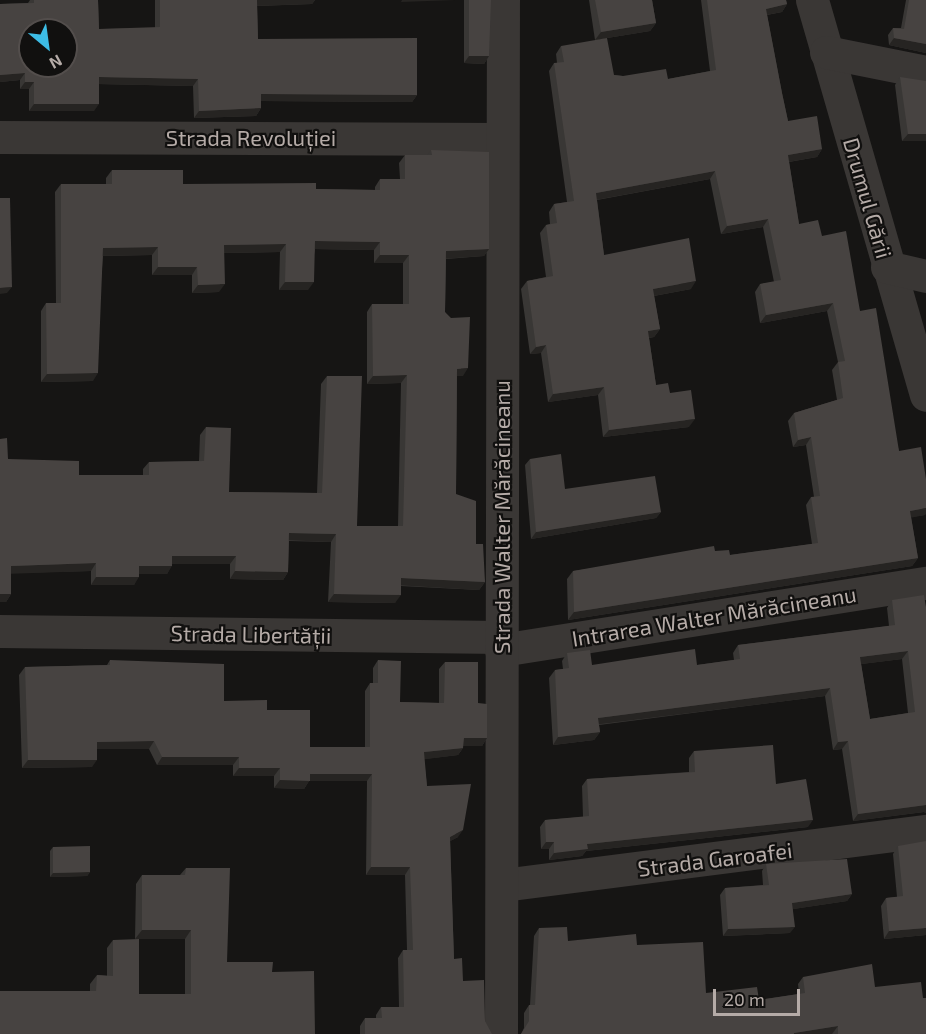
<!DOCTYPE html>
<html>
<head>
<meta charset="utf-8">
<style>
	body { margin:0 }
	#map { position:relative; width:926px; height:1034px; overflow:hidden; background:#161514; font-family:"Exo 2",sans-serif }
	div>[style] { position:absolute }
	.street>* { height:33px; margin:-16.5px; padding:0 16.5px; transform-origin:16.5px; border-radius:16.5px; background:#3a3735 }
	.wall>* { inset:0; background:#393735 }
	.shaded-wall>* { inset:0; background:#262422 }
	.building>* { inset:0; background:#474341 }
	span { translate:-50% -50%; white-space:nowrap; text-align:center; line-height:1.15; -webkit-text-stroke:4.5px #11100f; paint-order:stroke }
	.street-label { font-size:22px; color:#b5aba7 }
	.north { position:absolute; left:18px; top:18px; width:60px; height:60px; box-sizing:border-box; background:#11100f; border:2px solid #534e4c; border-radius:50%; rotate:151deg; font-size:16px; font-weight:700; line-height:24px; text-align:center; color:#b5aba7 }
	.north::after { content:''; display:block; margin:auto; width:21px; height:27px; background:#3dbce5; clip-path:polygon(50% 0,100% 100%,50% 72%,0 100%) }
	.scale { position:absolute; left:713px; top:989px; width:87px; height:27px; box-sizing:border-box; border:3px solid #b5aba7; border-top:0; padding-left:8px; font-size:18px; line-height:21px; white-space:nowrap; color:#b5aba7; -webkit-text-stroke:4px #11100f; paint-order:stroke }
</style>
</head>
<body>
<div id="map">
	<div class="street">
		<i style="left:812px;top:0;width:411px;rotate:73.9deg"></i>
		<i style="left:826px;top:52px;width:102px;rotate:11.3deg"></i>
		<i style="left:0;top:137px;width:502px;rotate:0.23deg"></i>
		<i style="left:887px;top:267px;width:40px;rotate:13deg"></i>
		<i style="left:0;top:631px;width:501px;rotate:0.69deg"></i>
		<i style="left:501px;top:650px;width:430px;rotate:-9deg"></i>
		<i style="left:503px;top:885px;width:426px;rotate:-7.3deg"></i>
		<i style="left:501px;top:1034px;width:1034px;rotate:-89.89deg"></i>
	</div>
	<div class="wall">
		<i style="clip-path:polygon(30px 0,98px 0,99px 29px,155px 28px,155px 0,315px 0,312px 4px,257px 6px,258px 39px,417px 95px,412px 102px,261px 101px,261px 108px,256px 116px,194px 118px,193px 86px,99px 84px,94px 111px,29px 111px,29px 89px,20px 89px,20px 80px,0 82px,0 4px,28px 3px)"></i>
		<i style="clip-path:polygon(464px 0,491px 0,489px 56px,484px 64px,464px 63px)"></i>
		<i style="clip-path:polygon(589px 0,652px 0,656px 23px,650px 31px,595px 40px)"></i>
		<i style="clip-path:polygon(701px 0,786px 0,787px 4px,782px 12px,767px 15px,782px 93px,788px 121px,822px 149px,817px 157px,789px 162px,799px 224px,822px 236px,860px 311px,899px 451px,925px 515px,911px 517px,918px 558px,912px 566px,568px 620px,567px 579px,573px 571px,715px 551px,730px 555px,812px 544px,806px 505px,811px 497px,814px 497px,806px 445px,793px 447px,788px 421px,794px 413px,837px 400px,832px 370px,838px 362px,827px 311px,760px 323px,755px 292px,760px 284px,774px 282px,763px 227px,721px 234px,710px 179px,597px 200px,604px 255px,691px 289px,654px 296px,660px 329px,654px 337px,649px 338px,656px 385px,670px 393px,689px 427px,603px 437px,598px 395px,548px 402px,541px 353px,530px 354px,521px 289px,527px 281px,546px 277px,540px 233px,546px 225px,550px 224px,549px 212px,554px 204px,567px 202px,549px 71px,554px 63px,557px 63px,556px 54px,561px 46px,614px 75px,623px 76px,668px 79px,710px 71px)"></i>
		<i style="clip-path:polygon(906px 0,926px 0,926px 53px,889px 45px,888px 35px,893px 28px,901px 28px)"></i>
		<i style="clip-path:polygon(900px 77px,926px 141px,902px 141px,895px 85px)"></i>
		<i style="clip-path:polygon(431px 150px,489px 249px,484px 256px,446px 259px,445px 312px,463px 376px,457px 376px,456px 494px,476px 544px,485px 582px,479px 590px,401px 586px,395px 603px,328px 602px,331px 542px,289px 541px,288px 572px,283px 580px,230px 579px,230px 564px,172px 564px,167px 574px,139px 574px,134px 585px,91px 585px,91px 571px,11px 573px,11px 594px,6px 602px,8px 459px,79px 475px,143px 475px,143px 469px,149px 462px,199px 461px,200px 435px,206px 427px,229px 492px,317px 493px,321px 384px,327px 376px,357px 526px,398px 526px,401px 383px,367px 384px,367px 312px,372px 304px,403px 304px,403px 263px,374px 263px,374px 250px,315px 249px,308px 290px,279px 290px,280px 252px,224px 253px,219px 292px,192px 293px,192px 275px,152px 275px,152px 255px,103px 256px,93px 381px,41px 382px,41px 311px,46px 303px,56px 303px,55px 192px,61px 184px,106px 184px,106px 178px,112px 170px,183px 184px,316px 189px,375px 190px,375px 187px,380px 179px,400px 179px,399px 163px,405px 155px,427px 155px)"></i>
		<i style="clip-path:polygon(530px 459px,565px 489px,661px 512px,656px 518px,531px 539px,525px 465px)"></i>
		<i style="clip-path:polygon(evenodd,892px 600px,926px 607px,926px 813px,924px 812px,853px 821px,842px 749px,833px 750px,825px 696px,599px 725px,600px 732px,594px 740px,553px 745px,549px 678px,555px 670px,563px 669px,562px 661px,567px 653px,592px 665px,697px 665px,734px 660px,733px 653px,738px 645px,889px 626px,887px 608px,892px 600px,902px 659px,908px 713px,870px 719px,861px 664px,902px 659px)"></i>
		<i style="clip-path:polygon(110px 660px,224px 701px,267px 710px,310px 747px,365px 747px,365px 691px,370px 683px,373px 683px,373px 668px,378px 660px,400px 702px,439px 703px,439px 669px,445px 662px,478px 703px,487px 738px,482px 746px,463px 746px,463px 748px,458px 755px,424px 759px,427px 786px,458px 837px,450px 841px,454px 959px,463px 981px,492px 1034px,360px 1034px,360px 1026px,365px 1018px,376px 1018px,376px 1015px,381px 1007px,399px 1007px,398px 958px,403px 950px,407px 950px,405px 875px,366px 875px,367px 781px,309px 781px,304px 789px,274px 788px,274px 776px,233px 776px,233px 765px,157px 765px,149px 749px,97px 749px,92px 767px,22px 768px,19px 675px,25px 667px,107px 665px)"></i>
		<i style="clip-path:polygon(694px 751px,776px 784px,808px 827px,586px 851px,582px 856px,549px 860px,549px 849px,541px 849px,540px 827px,545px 820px,583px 817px,582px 786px,587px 779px,689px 772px,689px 758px)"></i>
		<i style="clip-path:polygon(898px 846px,926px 935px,884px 939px,881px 906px,886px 898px,897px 897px,893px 854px)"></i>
		<i style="clip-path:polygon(53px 847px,90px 872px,87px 876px,50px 877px,50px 851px)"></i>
		<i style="clip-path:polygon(766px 864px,852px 894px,847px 901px,793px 909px,790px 933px,723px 936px,720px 895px,725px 888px,763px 885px,762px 871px)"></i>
		<i style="clip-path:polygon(186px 868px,227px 962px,272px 972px,315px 1034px,90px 991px,90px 984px,97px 975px,107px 976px,107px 948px,113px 940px,139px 994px,185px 994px,185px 939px,135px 939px,136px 884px,142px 875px,180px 875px)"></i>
		<i style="clip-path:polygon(539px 928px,568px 941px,637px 945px,706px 993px,759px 1000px,799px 994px,798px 984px,803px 977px,875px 987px,926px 1034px,521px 1034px,524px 1028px,524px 1013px,529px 1005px,530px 1005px,534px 936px)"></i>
	</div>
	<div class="shaded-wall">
		<i style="clip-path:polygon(256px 0,315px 0,312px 4px,252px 6px)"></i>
		<i style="clip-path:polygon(402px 0,455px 0,401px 2px)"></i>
		<i style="clip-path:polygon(787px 4px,782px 12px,761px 16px,766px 9px)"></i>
		<i style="clip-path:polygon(656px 23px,650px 31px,595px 40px,601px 32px)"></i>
		<i style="clip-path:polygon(894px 38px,926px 44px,926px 53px,889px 45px)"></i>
		<i style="clip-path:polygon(469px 56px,489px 56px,484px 64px,464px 63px)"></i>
		<i style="clip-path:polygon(25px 73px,20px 80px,0 82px,0 75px)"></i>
		<i style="clip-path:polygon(99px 77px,198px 79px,193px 86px,94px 84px)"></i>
		<i style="clip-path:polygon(25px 82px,34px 82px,29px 89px,20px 89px)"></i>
		<i style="clip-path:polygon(261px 94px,417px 95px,412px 102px,256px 101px)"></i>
		<i style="clip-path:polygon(34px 104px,99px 104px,94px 111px,29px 111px)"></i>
		<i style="clip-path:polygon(261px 108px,256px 116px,194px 118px,199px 111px)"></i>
		<i style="clip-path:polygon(908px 134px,926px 134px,926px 141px,902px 141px)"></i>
		<i style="clip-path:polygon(822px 149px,817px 157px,782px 163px,788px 155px)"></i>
		<i style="clip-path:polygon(715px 171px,710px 179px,590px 201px,596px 193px)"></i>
		<i style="clip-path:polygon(768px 219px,763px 227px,721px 234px,727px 226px)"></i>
		<i style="clip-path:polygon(315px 241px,380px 242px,374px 250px,309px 249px)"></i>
		<i style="clip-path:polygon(286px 244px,280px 252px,219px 253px,224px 245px)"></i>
		<i style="clip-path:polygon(158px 247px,152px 255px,97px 256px,103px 248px)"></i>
		<i style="clip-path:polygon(489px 249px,484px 256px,441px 259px,446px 251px)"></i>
		<i style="clip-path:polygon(380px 255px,409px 255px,403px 263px,374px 263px)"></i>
		<i style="clip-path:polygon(158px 267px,197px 267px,192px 275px,152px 275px)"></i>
		<i style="clip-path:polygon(696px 281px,691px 289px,648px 297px,653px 289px)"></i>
		<i style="clip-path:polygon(285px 282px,314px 282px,308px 290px,279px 290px)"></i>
		<i style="clip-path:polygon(225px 284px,219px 292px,192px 293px,198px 285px)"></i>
		<i style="clip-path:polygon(12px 287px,7px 293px,0 294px,0 288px)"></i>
		<i style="clip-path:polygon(833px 303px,827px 311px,760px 323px,766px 315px)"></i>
		<i style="clip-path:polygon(660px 329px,654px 337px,642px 339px,648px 331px)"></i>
		<i style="clip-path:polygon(546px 345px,541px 353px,530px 354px,536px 347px)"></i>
		<i style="clip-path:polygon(468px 368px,463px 376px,452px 376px,457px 369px)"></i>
		<i style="clip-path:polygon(98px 373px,93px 381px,41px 382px,47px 374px)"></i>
		<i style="clip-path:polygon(407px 375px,401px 383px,367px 384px,373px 376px)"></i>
		<i style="clip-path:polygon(604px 387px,598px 395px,548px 402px,553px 394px)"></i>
		<i style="clip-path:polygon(695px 419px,689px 427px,603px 437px,609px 430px)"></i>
		<i style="clip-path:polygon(811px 437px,806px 445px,793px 447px,798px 440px)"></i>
		<i style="clip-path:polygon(926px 508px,926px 514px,925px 515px,904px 519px,910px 511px)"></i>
		<i style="clip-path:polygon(661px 512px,656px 518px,531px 539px,536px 532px)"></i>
		<i style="clip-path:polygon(289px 533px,336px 534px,331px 542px,283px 540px)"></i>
		<i style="clip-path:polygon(172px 556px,236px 556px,230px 564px,167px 564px)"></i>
		<i style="clip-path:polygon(918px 558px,912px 566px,568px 620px,574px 612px)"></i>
		<i style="clip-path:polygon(96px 563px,91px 571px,5px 574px,11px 566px)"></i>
		<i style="clip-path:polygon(139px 566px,172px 566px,167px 574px,134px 574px)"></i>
		<i style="clip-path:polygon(235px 571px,288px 572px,283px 580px,230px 579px)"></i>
		<i style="clip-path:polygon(96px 577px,139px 577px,134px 585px,91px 585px)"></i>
		<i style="clip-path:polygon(401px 578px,485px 582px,479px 590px,395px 585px)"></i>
		<i style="clip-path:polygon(0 594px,11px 594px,6px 602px,0 602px)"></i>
		<i style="clip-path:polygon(334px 594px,401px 595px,395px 603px,328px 602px)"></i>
		<i style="clip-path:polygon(908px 651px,902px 659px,854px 665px,860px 657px)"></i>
		<i style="clip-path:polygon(830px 688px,825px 696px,593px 725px,598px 718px)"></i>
		<i style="clip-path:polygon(600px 732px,594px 740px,553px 745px,558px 737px)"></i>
		<i style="clip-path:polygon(464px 738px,487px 738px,482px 746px,458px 746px)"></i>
		<i style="clip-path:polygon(154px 741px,149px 749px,92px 749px,97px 742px)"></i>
		<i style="clip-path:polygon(848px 741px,842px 749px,833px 750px,838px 742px)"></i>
		<i style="clip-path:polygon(463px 748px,458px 755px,419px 760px,424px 752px)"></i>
		<i style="clip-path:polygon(162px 757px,239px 757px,233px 765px,157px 765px)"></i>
		<i style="clip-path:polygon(28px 760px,97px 760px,92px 767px,22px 768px)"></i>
		<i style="clip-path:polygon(239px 768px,280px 768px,274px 776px,233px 776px)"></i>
		<i style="clip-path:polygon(310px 774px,372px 774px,367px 781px,309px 781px,304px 789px,274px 788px,280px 780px)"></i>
		<i style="clip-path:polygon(926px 805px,926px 813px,924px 812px,853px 821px,858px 814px)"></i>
		<i style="clip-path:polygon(813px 820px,808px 827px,586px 851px,582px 856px,549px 860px,554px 853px,587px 844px)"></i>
		<i style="clip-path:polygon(463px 830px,458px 837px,445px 844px,450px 837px)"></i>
		<i style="clip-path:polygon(546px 842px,554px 842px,549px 849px,541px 849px)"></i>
		<i style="clip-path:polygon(371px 867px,410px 867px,405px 875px,366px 875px)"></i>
		<i style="clip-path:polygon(90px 872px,87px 876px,50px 877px,53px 873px)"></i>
		<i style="clip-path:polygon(852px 894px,847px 901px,787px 910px,792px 903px)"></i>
		<i style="clip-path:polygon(795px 927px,790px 933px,723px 936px,728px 929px)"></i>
		<i style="clip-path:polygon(926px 928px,926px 935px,884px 939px,889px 931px)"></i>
		<i style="clip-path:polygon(142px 930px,191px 930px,185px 939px,135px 939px)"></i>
		<i style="clip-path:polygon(838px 1026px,832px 1034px,794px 1034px,794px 1033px)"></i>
	</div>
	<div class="building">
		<i style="clip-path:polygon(evenodd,34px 0,98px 0,99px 29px,160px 27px,160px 0,257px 0,258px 39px,417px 38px,417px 95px,261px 94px,261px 108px,199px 111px,198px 79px,99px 77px,99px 104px,34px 104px,34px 82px,25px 82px,25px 73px,0 75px,0 4px,34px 3px,34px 0,30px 30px,66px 30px,66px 66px,30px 66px,30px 30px)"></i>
		<i style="clip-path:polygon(469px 0,491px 0,489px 56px,469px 56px)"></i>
		<i style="clip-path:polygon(595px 0,652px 0,656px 23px,601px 32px)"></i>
		<i style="clip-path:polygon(707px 0,786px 0,787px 4px,766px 9px,782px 93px,788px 121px,817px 116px,822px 149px,788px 155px,799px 224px,818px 220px,822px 236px,846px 231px,860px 311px,876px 308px,899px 451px,921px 447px,926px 479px,926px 508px,910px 511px,918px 558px,574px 612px,573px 571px,714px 546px,715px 551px,729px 550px,730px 555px,818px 543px,811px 497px,820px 496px,811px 437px,798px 440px,794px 413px,843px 398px,838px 362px,845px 361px,833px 303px,766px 315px,760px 284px,781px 280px,768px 219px,727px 226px,715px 171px,596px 193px,604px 255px,689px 238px,696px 281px,653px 289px,660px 329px,648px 331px,656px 385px,668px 383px,670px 393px,691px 390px,695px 419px,609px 430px,604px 387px,553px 394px,546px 345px,536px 347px,527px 281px,553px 276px,546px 225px,557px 223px,554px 204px,574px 201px,554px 63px,564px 62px,561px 46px,607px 38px,614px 75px,623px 76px,666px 69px,668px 79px,716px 70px)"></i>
		<i style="clip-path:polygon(909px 0,926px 0,926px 44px,894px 38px,893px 28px,904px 29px)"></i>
		<i style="clip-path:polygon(900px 77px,926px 81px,926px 134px,908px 134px)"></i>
		<i style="clip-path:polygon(431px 150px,489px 152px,489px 249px,446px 251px,445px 312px,451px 318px,470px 317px,468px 368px,457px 369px,456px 494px,476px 501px,476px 544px,483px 544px,485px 582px,401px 578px,401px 595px,334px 594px,336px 534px,289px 533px,288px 572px,235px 571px,236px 556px,172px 556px,172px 566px,139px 566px,139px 577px,96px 577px,96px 563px,11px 566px,11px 594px,0 594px,0 439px,7px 438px,8px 459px,79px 461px,79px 475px,149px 475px,149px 462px,204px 461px,206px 427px,231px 428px,229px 492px,322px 493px,327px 376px,362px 376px,357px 526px,403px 526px,407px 375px,373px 376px,372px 304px,409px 304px,409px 255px,380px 255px,380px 242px,315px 241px,314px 282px,285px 282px,286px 244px,224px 245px,225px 284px,198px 285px,197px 267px,158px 267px,158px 247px,103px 248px,98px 373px,47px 374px,46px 303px,61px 303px,61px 184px,112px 184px,112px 170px,183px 170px,183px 184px,316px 183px,316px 189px,380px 190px,380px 179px,405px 179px,405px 155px,432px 155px)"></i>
		<i style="clip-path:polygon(0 198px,10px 198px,12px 287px,0 288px)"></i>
		<i style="clip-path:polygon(561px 454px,565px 489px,655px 476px,661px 512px,536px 532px,530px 459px)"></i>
		<i style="clip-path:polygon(evenodd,924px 595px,926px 607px,926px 805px,858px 814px,848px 741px,838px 742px,830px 688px,598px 718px,600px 732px,558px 737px,555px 670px,569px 668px,567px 653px,590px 650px,592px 665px,695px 649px,697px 665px,740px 659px,738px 645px,895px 625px,892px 600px,924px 595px,908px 651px,915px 712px,870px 719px,860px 657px,908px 651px)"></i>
		<i style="clip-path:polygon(110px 660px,224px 664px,224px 701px,267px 700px,267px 710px,310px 710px,310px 747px,370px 747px,370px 683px,378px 683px,378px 660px,401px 661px,400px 702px,444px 703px,445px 662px,478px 662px,478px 703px,487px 704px,487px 738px,464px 738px,463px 748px,424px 752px,427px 786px,471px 784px,463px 830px,450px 837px,454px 959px,462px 958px,463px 981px,484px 980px,485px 1021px,492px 1034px,365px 1034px,365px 1018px,382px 1018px,381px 1007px,404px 1007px,403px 950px,413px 950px,410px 867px,371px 867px,372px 774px,310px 774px,310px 781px,280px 780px,280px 768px,239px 768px,239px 757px,162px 757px,154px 741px,97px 742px,97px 760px,28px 760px,25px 667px,110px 665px)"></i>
		<i style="clip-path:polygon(773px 745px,776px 784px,806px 779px,813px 820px,587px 844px,588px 849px,554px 853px,554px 842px,546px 842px,545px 820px,589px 816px,587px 779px,695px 772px,694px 751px)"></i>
		<i style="clip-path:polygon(926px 841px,926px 928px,889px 931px,886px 898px,903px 896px,898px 846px)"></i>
		<i style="clip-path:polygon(90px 846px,90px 872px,53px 873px,53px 847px)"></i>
		<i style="clip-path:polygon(847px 859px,852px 894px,792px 903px,795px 927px,728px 929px,725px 888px,769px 885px,766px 864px)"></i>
		<i style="clip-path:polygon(186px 868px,230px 868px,227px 962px,273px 962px,272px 972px,314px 971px,315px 1034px,0 1034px,0 991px,96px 991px,97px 975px,113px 976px,113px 940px,139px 939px,139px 994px,191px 994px,191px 930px,142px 930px,142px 875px,185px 875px)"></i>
		<i style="clip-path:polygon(567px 927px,568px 941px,636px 934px,637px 945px,703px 942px,706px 993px,757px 987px,759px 1000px,805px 993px,803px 977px,872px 964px,875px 987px,921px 982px,923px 998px,926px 998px,926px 1034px,838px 1034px,838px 1026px,794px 1033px,794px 1034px,521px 1034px,529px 1021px,529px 1005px,535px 1005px,539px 928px)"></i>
	</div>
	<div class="street-label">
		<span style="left:251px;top:138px">Strada Revoluției</span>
		<span style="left:868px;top:198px;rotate:74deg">Drumul Gării</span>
		<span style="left:502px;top:517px;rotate:-90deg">Strada Walter Mărăcineanu</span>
		<span style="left:714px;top:616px;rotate:-9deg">Intrarea Walter Mărăcineanu</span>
		<span style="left:251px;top:634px;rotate:1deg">Strada Libertății</span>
		<span style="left:715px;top:859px;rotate:-7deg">Strada Garoafei</span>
	</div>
	<div class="north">N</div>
	<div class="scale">20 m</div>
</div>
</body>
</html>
